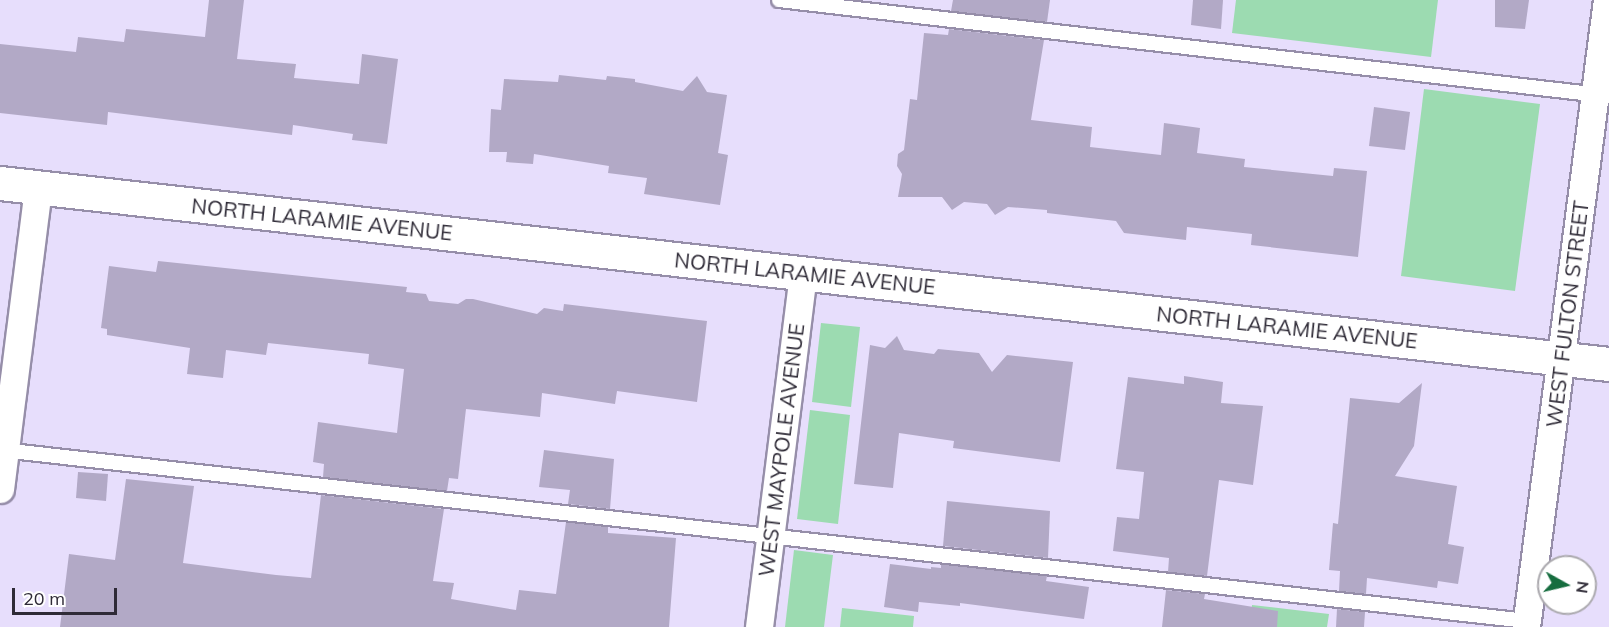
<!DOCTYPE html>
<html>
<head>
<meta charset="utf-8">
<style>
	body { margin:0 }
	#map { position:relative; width:1609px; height:627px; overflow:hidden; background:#e7defc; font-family:Mulish,sans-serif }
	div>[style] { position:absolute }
	.green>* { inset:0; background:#9cdbb1 }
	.building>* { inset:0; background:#b2a9c6 }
	.roads { filter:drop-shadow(2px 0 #968ea9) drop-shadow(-2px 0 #968ea9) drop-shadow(0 2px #968ea9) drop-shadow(0 -2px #968ea9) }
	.service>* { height:14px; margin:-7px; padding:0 7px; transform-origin:7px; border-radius:7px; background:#fff }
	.minor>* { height:27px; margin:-13.5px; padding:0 13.5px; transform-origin:13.5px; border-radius:13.5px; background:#fff }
	.tertiary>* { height:33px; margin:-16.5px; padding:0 16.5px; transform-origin:16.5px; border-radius:16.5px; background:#fff }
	span { translate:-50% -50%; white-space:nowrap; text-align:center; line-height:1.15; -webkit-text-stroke:4.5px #fff; paint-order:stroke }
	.street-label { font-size:21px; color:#2f2b37 }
	.north { position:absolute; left:1537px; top:555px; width:60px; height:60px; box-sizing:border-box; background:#fff; border:2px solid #acaaaf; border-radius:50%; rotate:98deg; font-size:16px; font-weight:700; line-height:24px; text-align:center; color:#2f2b37 }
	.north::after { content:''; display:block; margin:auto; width:21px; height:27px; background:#166d3f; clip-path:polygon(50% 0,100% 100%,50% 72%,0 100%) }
	.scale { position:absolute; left:12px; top:588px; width:105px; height:27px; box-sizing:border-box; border:3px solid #2f2b37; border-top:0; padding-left:8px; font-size:18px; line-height:21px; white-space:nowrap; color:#2f2b37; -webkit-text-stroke:4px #fff; paint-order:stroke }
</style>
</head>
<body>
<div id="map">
	<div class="green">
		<i style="clip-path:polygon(1236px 0,1438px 0,1431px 57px,1232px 33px)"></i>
		<i style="clip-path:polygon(1424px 89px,1540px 104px,1515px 291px,1401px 276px)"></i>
		<i style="clip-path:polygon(821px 323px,860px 327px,851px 407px,812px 402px)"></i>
		<i style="clip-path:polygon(810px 410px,850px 415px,838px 524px,797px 519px)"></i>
		<i style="clip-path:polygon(794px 550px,833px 555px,824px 627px,785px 627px)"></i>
		<i style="clip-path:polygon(1252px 605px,1329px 614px,1327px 627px,1250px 627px)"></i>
		<i style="clip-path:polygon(842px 608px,914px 616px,913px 627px,840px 627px)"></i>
	</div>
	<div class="building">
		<i style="clip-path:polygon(209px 0,244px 0,237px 59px,296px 64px,294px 78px,359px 84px,362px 54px,398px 59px,387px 144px,352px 140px,353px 134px,293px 125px,292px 135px,108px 112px,107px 125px,0 113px,0 44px,76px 52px,78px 37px,124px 42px,126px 29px,205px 37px)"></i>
		<i style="clip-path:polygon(953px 0,1050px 0,1047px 22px,951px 11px)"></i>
		<i style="clip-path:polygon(1193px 0,1223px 0,1221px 29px,1191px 25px)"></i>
		<i style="clip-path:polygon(1495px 0,1529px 0,1525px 29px,1495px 27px)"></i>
		<i style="clip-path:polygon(949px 29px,1044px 40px,1031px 120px,1092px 127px,1090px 147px,1161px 155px,1164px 123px,1200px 128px,1197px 153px,1245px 159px,1244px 167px,1333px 176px,1334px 168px,1367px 171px,1358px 257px,1251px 245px,1252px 234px,1187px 227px,1186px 240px,1124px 233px,1116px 221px,1047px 213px,1047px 210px,1008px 207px,995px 215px,987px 204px,964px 202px,952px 210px,942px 197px,898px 197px,902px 174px,897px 166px,898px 154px,904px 150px,910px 99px,917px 100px,924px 33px,948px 35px)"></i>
		<i style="clip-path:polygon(559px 75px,606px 80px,607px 76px,635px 79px,635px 82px,683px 91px,697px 76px,707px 92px,727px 95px,718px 153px,728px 155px,720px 205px,644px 194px,647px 178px,608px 173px,609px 166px,534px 154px,533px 164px,506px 162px,507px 152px,489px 152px,491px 109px,501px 110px,504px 79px,558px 82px)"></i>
		<i style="clip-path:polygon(1374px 107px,1410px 112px,1405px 150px,1369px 146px)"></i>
		<i style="clip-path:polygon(158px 261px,407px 287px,406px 292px,426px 294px,429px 301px,458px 304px,466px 299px,473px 299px,537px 314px,544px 308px,563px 311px,564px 304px,707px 321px,697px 402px,617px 391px,615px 404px,542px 393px,540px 417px,466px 409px,458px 479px,449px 478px,447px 491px,323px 477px,324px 464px,313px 462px,318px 422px,397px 433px,404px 369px,368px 364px,369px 354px,268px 343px,266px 355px,226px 350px,223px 378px,187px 374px,190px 348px,107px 335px,107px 329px,101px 328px,109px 266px,156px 272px)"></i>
		<i style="clip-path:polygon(897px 336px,904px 350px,934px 354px,938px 349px,979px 353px,992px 372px,1007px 355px,1073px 362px,1060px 462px,953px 448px,954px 441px,899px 433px,893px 488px,854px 484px,870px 345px,885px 348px)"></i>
		<i style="clip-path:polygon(1184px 376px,1223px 382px,1221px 403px,1263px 406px,1253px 485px,1219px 480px,1207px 576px,1168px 572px,1169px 558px,1113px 551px,1117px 517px,1139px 519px,1144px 472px,1116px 469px,1128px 377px,1184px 384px)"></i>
		<i style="clip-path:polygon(1422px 383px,1414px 446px,1395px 476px,1457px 486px,1448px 544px,1464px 547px,1458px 584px,1438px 581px,1437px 588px,1367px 578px,1366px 594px,1339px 591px,1340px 571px,1329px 570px,1333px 523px,1338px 524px,1350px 398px,1399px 403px)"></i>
		<i style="clip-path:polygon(544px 450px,614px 459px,610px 509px,568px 504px,570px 490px,539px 487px)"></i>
		<i style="clip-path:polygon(78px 472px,108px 474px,106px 501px,76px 498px)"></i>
		<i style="clip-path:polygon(126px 479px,194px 486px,183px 563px,276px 575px,311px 578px,321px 495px,444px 509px,433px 581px,454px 583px,451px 599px,516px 610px,519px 590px,556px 594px,566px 522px,608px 527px,608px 533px,676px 538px,669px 627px,60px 627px,69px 554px,115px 560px)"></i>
		<i style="clip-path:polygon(947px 501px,1050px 511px,1048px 558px,943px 546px)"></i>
		<i style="clip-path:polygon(890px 564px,931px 569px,931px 567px,941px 568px,941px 564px,1047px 576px,1046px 581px,1089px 587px,1084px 619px,960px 603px,960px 606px,919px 602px,918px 612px,884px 607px)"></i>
		<i style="clip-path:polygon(1166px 590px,1205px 594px,1204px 599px,1278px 611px,1277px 627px,1162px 627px)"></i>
		<i style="clip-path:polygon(1337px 609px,1365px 612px,1364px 627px,1336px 627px)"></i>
	</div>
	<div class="roads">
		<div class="service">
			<i style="left:779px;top:0;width:836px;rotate:6.6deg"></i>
			<i style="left:2px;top:450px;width:1535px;rotate:6.4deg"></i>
		</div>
		<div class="minor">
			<i style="left:0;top:489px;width:304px;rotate:-82.8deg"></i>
			<i style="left:759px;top:627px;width:357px;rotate:-82.9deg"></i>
			<i style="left:1526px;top:627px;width:632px;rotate:-82.64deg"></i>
		</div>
		<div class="tertiary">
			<i style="left:0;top:183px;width:1619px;rotate:6.42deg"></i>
		</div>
	</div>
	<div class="street-label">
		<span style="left:322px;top:219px;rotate:6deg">NORTH LARAMIE AVENUE</span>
		<span style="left:805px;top:273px;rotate:6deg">NORTH LARAMIE AVENUE</span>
		<span style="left:1567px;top:314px;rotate:-83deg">WEST FULTON STREET</span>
		<span style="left:1287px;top:327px;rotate:6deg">NORTH LARAMIE AVENUE</span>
		<span style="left:781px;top:450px;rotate:-83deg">WEST MAYPOLE AVENUE</span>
	</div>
	<div class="north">N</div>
	<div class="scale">20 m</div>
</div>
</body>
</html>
